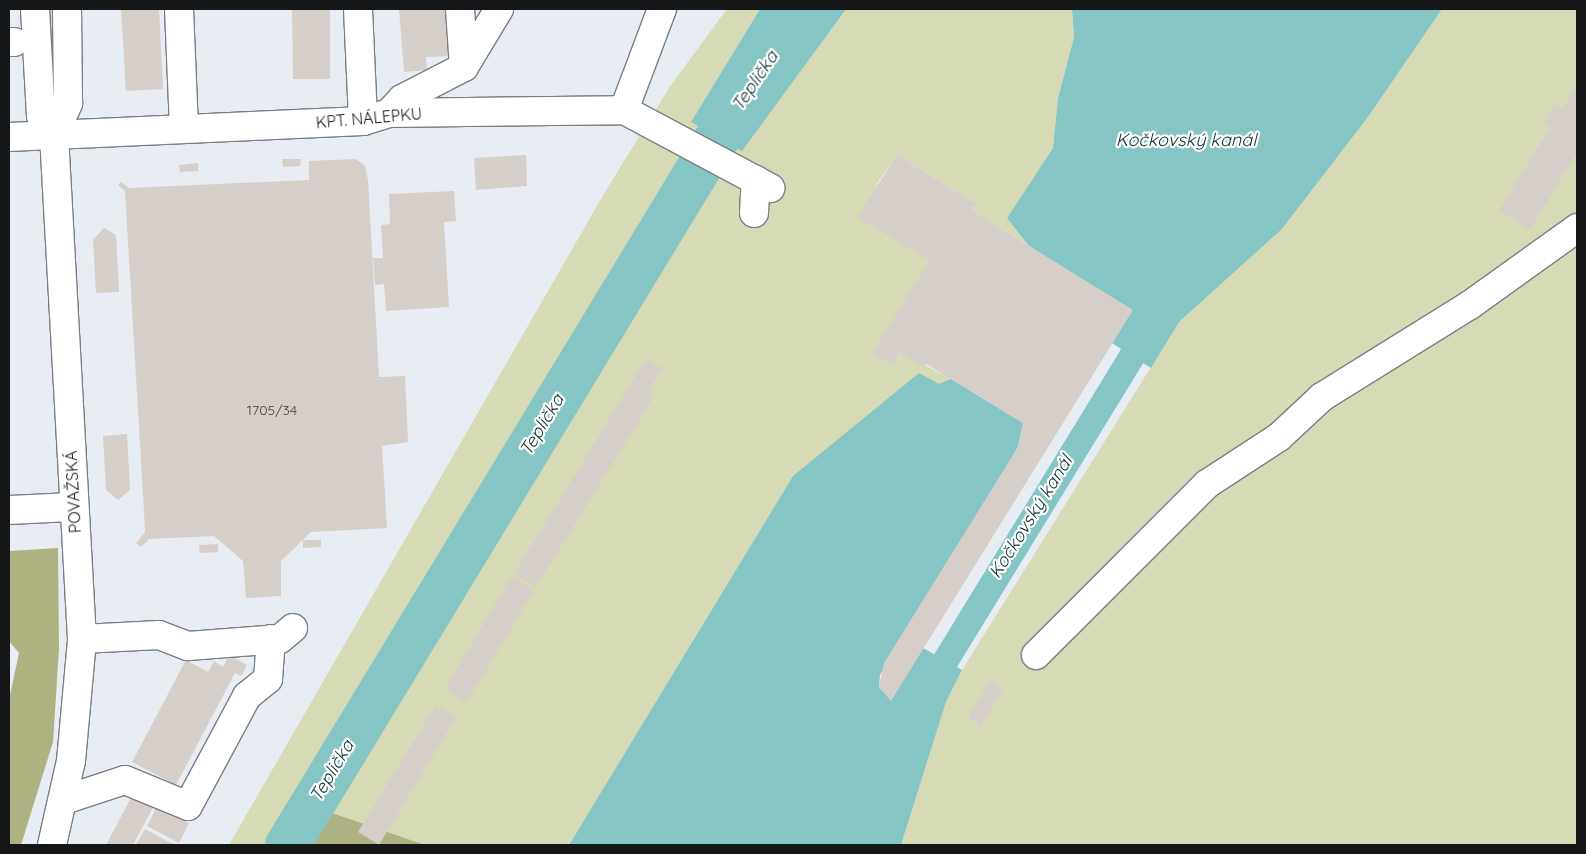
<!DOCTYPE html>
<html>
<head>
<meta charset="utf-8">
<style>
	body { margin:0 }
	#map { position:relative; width:1586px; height:854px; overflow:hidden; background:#e8ecf3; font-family:Quicksand,sans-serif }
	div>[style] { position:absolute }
	.green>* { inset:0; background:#d7dbb5 }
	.forest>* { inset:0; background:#aeb281 }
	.water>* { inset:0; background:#85c6c5 }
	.canal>* { height:26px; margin:-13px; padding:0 13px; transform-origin:13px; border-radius:13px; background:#85c6c5 }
	.river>* { height:45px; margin:-22.5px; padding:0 22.5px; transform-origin:22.5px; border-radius:22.5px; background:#85c6c5 }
	.building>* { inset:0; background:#d5cec9 }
	.roads { filter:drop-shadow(1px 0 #7a7e84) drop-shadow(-1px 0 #7a7e84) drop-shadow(0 1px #7a7e84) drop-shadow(0 -1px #7a7e84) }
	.minor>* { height:28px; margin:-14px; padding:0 14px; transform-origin:14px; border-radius:14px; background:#fff }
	span { translate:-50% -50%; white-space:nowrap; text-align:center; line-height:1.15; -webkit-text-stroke:4.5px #fff; paint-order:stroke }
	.number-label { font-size:14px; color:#444344 }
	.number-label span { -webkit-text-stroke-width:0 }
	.street-label { font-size:16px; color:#131517 }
	.water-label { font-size:18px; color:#0f3030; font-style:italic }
	.frame { position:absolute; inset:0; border:10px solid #131517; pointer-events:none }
</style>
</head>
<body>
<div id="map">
	<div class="green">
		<i style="clip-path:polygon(49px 9px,60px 9px,54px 91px,54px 89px)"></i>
		<i style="clip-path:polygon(727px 9px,760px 9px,691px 122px,846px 9px,1072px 9px,1074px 37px,1058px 98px,1053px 148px,1007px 218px,1029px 246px,972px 211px,977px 204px,897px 155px,876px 185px,929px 260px,873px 353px,892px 365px,900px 352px,951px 379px,793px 476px,569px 845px,229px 845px,605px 192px,671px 85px)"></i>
		<i style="clip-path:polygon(1442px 9px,1577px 9px,1577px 845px,901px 845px,946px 702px,962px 670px,1179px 322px,1282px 229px,1368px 117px)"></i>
	</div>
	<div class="forest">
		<i style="clip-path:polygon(58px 548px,59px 649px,53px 742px,21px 845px,9px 845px,9px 700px,19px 653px,9px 641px,9px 551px)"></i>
		<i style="clip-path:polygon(332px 813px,422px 844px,313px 845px)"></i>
	</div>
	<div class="water">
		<i style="clip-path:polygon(760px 9px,846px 9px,742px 151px,691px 122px)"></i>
		<i style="clip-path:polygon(1072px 9px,1442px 9px,1368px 117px,1282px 229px,1179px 322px,1151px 368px,1112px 343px,1132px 310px,1029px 246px,1007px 218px,1053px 148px,1058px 98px,1074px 37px)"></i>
		<i style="clip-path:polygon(919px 373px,939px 384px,951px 379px,1023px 423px,1018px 447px,880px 675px,879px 687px,891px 700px,923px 648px,962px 670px,946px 702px,901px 845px,569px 845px,793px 476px)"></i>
	</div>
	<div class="canal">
		<i style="left:927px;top:691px;width:393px;rotate:-58.5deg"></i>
		<i style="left:1132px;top:356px;width:36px;rotate:-66deg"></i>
	</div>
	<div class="river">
		<i style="left:287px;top:845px;width:828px;rotate:-58.73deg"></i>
		<i style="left:717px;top:137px;width:154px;rotate:-56.1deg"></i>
	</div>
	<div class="building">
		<i style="clip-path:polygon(121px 9px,159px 9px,163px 89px,126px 91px)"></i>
		<i style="clip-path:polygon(292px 9px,330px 9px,330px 79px,293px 79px)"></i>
		<i style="clip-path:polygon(399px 9px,446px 9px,450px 56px,426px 57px,427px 70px,404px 72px)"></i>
		<i style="clip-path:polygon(1577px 86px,1577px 152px,1530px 230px,1499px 210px,1550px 128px,1543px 124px,1554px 104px,1562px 109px)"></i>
		<i style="clip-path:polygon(526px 155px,527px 186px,476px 190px,474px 158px)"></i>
		<i style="clip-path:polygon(897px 155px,977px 204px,972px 211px,1133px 310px,891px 701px,879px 687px,884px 663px,1018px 447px,1023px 423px,926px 364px,923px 367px,900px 352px,892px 365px,872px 353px,929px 260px,857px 217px)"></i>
		<i style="clip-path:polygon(282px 159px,301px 159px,300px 166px,283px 167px)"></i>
		<i style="clip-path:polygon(356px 159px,365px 166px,368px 180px,379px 377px,405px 376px,408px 442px,382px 446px,387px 528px,311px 532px,281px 561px,281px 596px,246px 598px,243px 561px,214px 536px,149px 539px,141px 547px,136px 543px,145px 532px,144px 511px,125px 191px,118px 185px,121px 182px,129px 188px,309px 180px,309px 161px)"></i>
		<i style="clip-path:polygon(198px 163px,198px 171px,180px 172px,179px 165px)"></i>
		<i style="clip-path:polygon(454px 191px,456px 221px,444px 222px,449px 307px,386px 311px,384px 284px,375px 285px,373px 258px,383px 258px,381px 225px,390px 224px,389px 194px)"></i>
		<i style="clip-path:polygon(104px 228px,116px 235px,119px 292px,96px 293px,93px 240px)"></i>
		<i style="clip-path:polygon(646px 359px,662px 368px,648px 391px,655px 395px,536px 587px,514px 574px)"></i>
		<i style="clip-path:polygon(127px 434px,130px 490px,118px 500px,106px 490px,103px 436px)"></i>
		<i style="clip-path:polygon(303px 540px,321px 540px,321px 547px,303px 548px)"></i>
		<i style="clip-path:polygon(218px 544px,218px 552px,200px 553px,199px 545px)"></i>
		<i style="clip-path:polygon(512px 576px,534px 590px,467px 702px,445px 689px)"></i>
		<i style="clip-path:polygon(229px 655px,247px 665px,241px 676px,235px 673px,176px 785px,132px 762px,186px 660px,208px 672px,214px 661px,223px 667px)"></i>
		<i style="clip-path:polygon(990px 681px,1003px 689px,981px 726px,968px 718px)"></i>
		<i style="clip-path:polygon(436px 705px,456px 717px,379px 845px,358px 832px)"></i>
		<i style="clip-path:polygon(134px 792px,155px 804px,133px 845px,106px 845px)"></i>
		<i style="clip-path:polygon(157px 806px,189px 823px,179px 843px,147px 826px)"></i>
		<i style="clip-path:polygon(145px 829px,165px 840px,176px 845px,136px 845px)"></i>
	</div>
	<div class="roads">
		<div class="minor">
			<i style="left:35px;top:9px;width:107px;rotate:86.8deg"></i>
			<i style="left:41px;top:116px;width:23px;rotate:56deg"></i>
			<i style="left:179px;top:9px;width:120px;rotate:87.6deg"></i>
			<i style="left:358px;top:9px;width:112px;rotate:87.4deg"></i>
			<i style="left:460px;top:9px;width:58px;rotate:86.1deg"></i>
			<i style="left:9px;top:42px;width:5px"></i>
			<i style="left:624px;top:110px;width:108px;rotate:-69.4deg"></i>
			<i style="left:389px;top:113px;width:19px;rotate:-47deg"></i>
			<i style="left:402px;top:99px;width:70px;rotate:-27.3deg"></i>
			<i style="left:464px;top:67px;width:68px;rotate:-58.9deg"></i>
			<i style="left:9px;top:137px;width:354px;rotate:-2.6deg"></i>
			<i style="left:363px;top:121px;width:27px;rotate:-17deg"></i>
			<i style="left:389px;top:113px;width:235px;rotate:-0.7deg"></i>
			<i style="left:624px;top:110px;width:166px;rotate:28.1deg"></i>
			<i style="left:754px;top:213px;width:33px;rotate:-87deg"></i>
			<i style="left:9px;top:510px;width:64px;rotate:-2.7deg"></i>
			<i style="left:82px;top:639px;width:77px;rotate:-3deg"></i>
			<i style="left:159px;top:635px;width:31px;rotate:21deg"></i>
			<i style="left:188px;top:646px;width:92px;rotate:-4.4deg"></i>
			<i style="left:280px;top:639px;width:17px;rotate:-40deg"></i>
			<i style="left:1036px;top:655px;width:242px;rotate:-45deg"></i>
			<i style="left:1207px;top:484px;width:86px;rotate:-33.1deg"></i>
			<i style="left:1279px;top:437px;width:59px;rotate:-42.9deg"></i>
			<i style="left:1322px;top:397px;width:174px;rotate:-31.9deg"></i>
			<i style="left:1470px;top:305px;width:132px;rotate:-35.7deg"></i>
			<i style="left:64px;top:800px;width:64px;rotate:-18.2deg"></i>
			<i style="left:125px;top:780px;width:68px;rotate:22.4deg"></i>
			<i style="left:188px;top:806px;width:125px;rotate:-61.8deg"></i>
			<i style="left:247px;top:696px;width:27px;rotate:-39deg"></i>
			<i style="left:268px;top:679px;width:40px;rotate:-85.7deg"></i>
			<i style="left:52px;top:845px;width:86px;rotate:-77.3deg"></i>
			<i style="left:71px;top:761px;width:122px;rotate:-84.8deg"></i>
			<i style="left:82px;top:639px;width:505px;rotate:-93.18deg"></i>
			<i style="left:54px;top:135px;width:35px;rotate:-66deg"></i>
			<i style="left:68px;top:103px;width:94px;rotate:-90.6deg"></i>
		</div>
	</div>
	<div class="number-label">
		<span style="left:272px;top:410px">1705/34</span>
	</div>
	<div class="street-label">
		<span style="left:369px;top:118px;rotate:-5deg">KPT. NÁLEPKU</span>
		<span style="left:73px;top:492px;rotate:-93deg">POVAŽSKÁ</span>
	</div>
	<div class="water-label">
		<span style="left:755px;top:81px;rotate:-56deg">Teplička</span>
		<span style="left:1186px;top:140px">Kočkovský kanál</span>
		<span style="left:542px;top:425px;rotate:-59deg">Teplička</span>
		<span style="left:1031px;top:517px;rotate:-58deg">Kočkovský kanál</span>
		<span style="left:332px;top:771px;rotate:-59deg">Teplička</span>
	</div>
	<div class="frame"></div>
</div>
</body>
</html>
